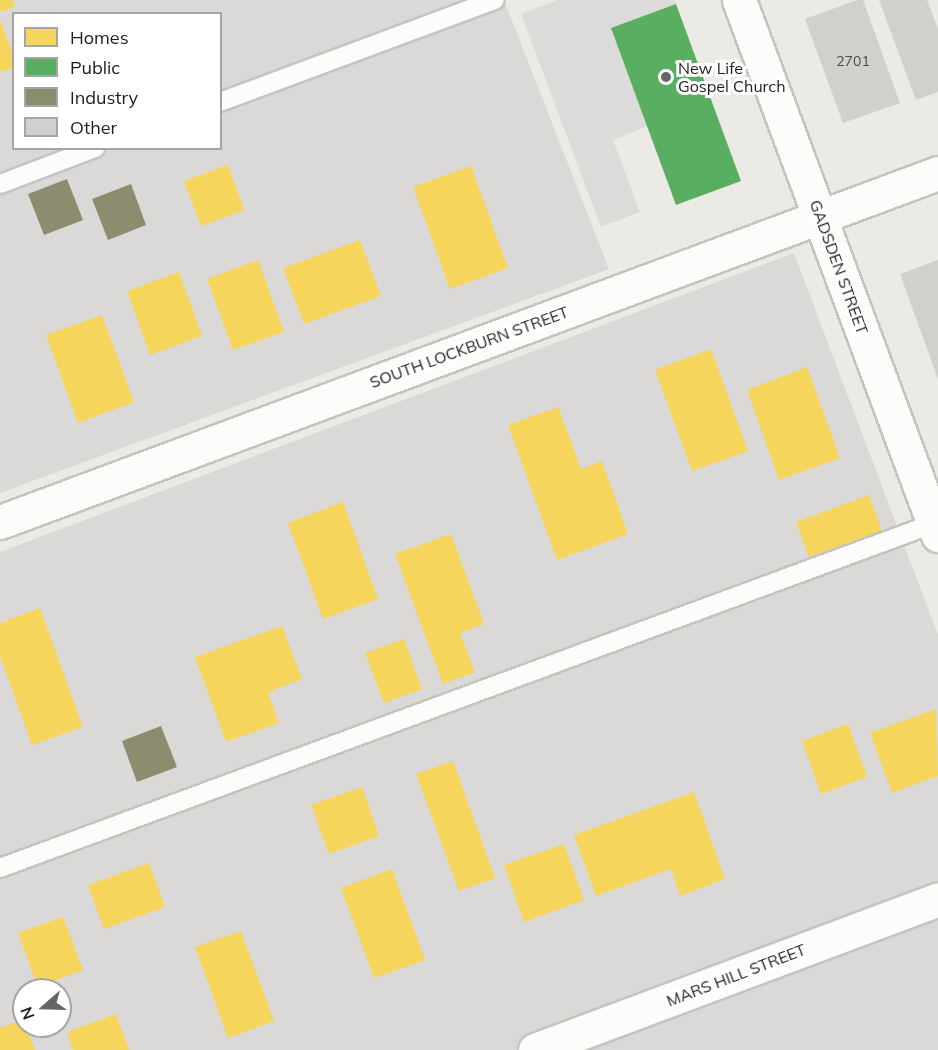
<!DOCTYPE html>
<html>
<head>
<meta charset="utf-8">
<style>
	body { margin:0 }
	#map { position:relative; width:938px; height:1050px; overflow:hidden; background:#ebeae5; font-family:Mulish,sans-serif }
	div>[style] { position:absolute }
	.residential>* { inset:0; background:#dad9d7 }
	.parking>* { inset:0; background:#dcdbd9 }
	.homes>* { inset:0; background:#f6d55c }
	.public>* { inset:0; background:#5aae61 }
	.industry>* { inset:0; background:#8c8c6e }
	.building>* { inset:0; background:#d2d0cc }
	.roads { filter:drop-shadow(2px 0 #c4c4c1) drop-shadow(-2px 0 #c4c4c1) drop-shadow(0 2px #c4c4c1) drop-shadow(0 -2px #c4c4c1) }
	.service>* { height:18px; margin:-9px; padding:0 9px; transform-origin:9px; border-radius:9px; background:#fcfcfb }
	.minor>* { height:33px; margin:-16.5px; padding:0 16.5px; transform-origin:16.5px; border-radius:16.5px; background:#fcfcfb }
	.dots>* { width:16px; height:16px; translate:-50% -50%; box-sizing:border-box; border:3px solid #fff; border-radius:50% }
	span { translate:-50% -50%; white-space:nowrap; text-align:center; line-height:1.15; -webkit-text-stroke:6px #fff; paint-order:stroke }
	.number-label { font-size:14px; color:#4a4a49 }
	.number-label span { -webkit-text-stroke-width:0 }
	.poi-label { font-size:16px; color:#1d1d1d }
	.left { translate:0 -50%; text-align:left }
	.street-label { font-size:16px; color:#1d1d1d }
	.legend { position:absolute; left:12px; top:12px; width:210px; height:138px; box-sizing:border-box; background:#fff; border:2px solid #a5a5a5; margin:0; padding:8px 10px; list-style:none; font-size:18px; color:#1d1d1d }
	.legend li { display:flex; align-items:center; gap:12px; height:30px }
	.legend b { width:30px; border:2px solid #a5a5a5 }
	.north { position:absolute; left:12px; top:978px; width:60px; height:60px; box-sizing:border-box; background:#fff; border:2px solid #a5a5a5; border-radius:50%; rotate:250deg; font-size:16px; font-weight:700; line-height:24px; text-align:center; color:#1d1d1d }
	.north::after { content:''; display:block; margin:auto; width:21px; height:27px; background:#656563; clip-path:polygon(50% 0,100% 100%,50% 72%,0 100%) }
</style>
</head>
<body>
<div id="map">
	<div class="residential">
		<i style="clip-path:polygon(evenodd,0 0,504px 0,609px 269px,0 493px,0 0,14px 14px,220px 14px,220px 148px,14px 148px,14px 14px)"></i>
		<i style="clip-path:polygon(evenodd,794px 253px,938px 635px,938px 1050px,0 1050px,0 552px,794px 253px,24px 990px,60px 990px,60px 1026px,24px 1026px,24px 990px)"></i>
	</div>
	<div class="parking">
		<i style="clip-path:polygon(557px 0,674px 0,676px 4px,648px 126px,613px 140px,640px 212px,601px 227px,521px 14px)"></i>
	</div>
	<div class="homes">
		<i style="clip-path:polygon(0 0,13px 0,15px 7px,0 12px)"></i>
		<i style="clip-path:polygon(0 20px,14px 57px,14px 68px,0 72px)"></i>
		<i style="clip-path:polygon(228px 165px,244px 210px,201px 226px,184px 181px)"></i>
		<i style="clip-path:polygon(471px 166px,508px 268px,450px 289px,413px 187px)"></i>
		<i style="clip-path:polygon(360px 240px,381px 296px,304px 324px,283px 268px)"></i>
		<i style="clip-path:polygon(258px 260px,284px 332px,233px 350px,207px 279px)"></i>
		<i style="clip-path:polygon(179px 272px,202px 336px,150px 355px,127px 291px)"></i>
		<i style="clip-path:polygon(102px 315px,134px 402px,78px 423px,46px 335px)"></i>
		<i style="clip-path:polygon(711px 349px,748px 451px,692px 471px,655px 370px)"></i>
		<i style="clip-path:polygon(807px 367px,840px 458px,779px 480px,747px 390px)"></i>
		<i style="clip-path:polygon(558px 407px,581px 469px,602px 461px,628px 534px,557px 560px,508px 425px)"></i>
		<i style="clip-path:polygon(869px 495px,882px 531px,809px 557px,796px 522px)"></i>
		<i style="clip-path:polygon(343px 502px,378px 599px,323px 619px,288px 523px)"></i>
		<i style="clip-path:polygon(451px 534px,484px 624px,460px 633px,475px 672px,443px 684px,395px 554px)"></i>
		<i style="clip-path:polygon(40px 608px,83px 727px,32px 745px,0 656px,0 623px)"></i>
		<i style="clip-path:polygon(282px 626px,302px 679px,268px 692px,279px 723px,226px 742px,195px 657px)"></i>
		<i style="clip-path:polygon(404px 639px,422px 689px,384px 703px,365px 653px)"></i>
		<i style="clip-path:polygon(936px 709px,938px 776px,892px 793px,870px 733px)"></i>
		<i style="clip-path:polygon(848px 724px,867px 777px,821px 794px,802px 741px)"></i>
		<i style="clip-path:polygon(453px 761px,495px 878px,459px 891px,416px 774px)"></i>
		<i style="clip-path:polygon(362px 787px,379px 836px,329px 854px,311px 805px)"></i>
		<i style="clip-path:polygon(694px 792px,725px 879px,680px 896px,671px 869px,596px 896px,574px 835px)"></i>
		<i style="clip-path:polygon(564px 844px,584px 900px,524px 922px,504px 865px)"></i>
		<i style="clip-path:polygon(149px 863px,165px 907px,104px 929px,88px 885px)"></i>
		<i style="clip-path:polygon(392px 869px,425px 960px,374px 978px,341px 888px)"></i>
		<i style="clip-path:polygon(63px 917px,83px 970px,38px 987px,18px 933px)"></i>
		<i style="clip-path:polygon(241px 931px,274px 1021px,228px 1038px,195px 947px)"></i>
		<i style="clip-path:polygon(116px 1014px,129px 1050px,73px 1050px,67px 1032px)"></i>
		<i style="clip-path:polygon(24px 1019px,35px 1050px,0 1050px,0 1028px)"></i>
	</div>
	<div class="public">
		<i style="clip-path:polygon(676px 4px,741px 181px,676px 205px,611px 28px)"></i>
	</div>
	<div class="industry">
		<i style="clip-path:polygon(67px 179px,83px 220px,44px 235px,28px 194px)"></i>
		<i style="clip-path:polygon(131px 184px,146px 225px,108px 240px,92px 199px)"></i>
		<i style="clip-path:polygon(161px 726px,177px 767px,137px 782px,122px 741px)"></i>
	</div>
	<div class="building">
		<i style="clip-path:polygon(857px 0,863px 0,900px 103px,843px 123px,805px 19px)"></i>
		<i style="clip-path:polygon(879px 0,927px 0,938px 29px,938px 92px,916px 100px)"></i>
		<i style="clip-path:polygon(938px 260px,938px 379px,900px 274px)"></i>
	</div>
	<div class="roads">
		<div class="service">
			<i style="left:220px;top:102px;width:293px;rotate:-20.4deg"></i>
			<i style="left:0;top:184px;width:102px;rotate:-20.8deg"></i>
			<i style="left:0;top:868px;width:1000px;rotate:-20.25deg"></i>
		</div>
		<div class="minor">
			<i style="left:739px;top:0;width:571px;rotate:69.6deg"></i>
			<i style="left:0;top:522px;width:1001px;rotate:-20.41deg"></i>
			<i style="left:535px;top:1050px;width:430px;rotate:-20.5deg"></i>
		</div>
	</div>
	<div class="dots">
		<i style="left:666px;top:77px;background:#656563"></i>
	</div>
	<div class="number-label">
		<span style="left:853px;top:61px">2701</span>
	</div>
	<div class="poi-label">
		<span class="left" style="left:678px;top:77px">New Life<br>Gospel Church</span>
	</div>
	<div class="street-label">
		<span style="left:839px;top:267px;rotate:70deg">GADSDEN STREET</span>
		<span style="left:469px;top:347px;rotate:-20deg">SOUTH LOCKBURN STREET</span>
		<span style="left:736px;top:975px;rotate:-21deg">MARS HILL STREET</span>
	</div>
	<ul class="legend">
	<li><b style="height:16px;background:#f6d55c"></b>Homes</li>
	<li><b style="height:16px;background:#5aae61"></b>Public</li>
	<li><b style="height:16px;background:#8c8c6e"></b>Industry</li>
	<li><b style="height:16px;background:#d2d0cc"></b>Other</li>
	</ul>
	<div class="north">N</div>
</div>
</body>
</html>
